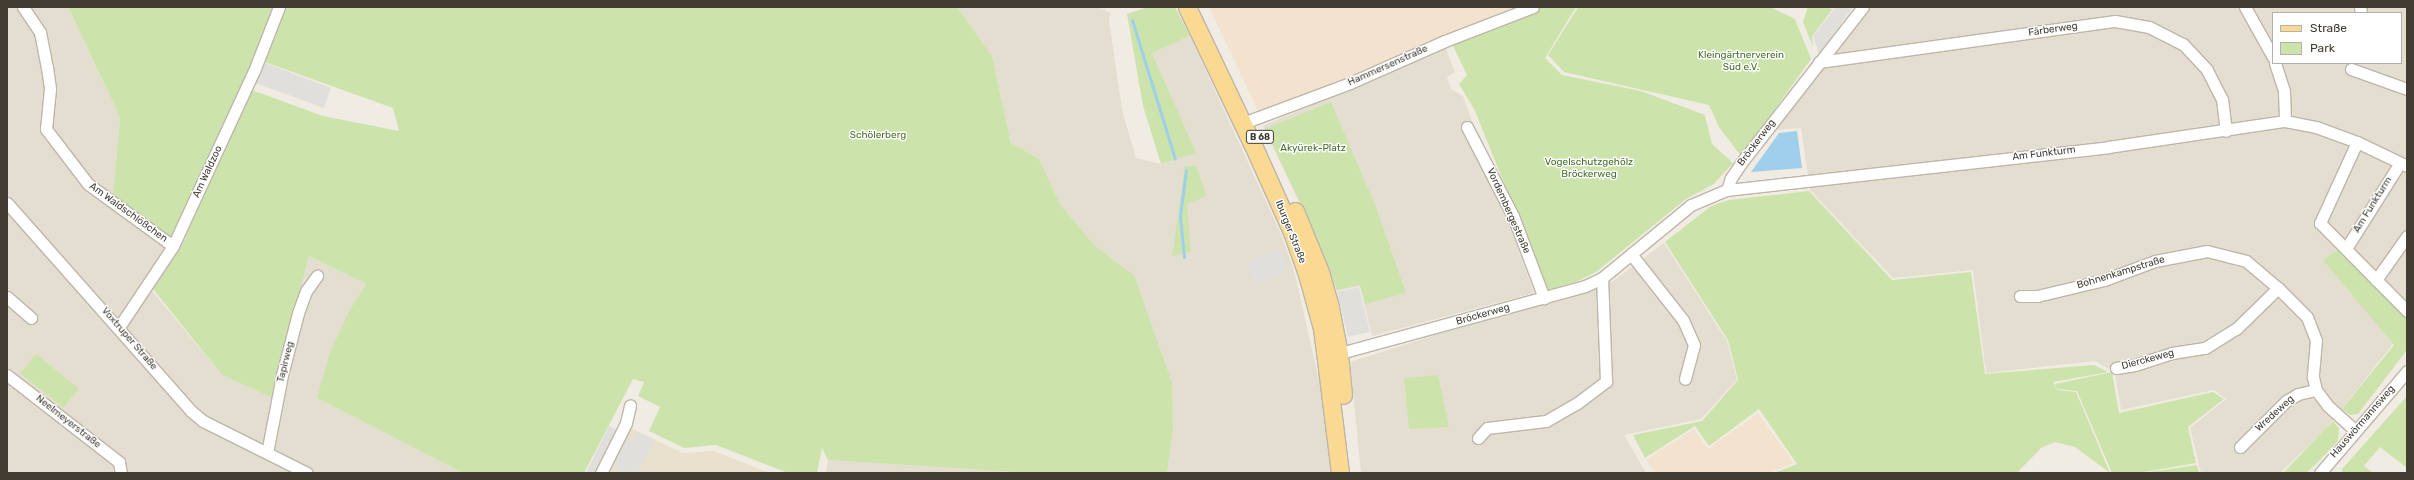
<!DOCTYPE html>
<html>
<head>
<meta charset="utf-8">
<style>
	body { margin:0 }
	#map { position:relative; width:2414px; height:480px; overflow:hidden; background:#f1ece3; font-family:Rubik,sans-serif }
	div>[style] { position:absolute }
	.residential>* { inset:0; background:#e4ded1 }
	.commercial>* { inset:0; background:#f3e2cd }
	.education>* { inset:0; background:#e9e1cd }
	.green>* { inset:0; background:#cce4ac }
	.parking>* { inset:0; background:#e1dfdb }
	.water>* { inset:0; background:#a0cfec }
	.stream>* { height:3px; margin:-1.5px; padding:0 1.5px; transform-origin:1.5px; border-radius:1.5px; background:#a0cfec }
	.roads { filter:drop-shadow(1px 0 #beb6a9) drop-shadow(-1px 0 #beb6a9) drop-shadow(0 1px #beb6a9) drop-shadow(0 -1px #beb6a9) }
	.street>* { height:11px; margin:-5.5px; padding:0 5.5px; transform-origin:5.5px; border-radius:5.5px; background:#fff }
	.primary>* { height:17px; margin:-8.5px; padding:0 8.5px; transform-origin:8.5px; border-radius:8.5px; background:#fada92 }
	span { translate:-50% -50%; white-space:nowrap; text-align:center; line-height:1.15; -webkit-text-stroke:3px #fff; paint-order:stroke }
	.shield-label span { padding:1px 3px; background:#fff; border:1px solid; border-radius:3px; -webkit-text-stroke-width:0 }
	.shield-label { font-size:9px; color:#423c33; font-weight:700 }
	.street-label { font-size:10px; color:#423c33 }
	.park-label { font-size:10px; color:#46702a }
	.frame { position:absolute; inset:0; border:8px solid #423c33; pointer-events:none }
	.legend { position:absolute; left:2272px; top:12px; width:130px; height:52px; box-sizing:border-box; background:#fff; border:1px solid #b3b1ad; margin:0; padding:5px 7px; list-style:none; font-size:12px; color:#423c33 }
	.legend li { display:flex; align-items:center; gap:8px; height:20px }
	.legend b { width:20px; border:1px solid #b3b1ad }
</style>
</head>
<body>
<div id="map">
	<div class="residential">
		<i style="clip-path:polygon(7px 7px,68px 7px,120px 117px,113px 195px,172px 238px,143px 280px,222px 375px,273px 398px,309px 256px,366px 284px,352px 306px,317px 398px,463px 473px,7px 473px)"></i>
		<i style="clip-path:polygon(957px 7px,1097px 7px,1111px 13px,1109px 20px,1122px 110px,1136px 158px,1161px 164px,1195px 153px,1152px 53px,1190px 36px,1281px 234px,1295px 274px,1320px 385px,1332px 473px,1167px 473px,1173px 430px,1134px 275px,1094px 245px,1060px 204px,1039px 159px,1011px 143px,992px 56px)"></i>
		<i style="clip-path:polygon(evenodd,1868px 7px,2407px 7px,2407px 318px,2392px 345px,2325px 430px,2280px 473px,2201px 473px,2190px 428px,2226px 399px,2214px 390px,2121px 410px,2115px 373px,2095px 361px,1986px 373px,1973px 270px,1893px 278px,1810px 190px,1801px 128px,1774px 130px,1815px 75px,1831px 61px,1868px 7px,2273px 13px,2401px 13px,2401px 63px,2273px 63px,2273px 13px)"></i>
		<i style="clip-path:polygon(1445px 47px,1455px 72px,1447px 77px,1451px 89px,1463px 96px,1534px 293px,1372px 336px,1360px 286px,1337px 291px,1309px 223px,1263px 126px)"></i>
		<i style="clip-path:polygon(1664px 243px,1727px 341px,1737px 380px,1701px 419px,1624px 435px,1646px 473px,1361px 473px,1350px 362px,1536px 303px,1612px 282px)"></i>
		<i style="clip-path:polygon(828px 460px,1031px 473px,826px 473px)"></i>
	</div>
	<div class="commercial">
		<i style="clip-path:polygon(1209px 7px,1514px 7px,1348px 79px,1259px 113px)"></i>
		<i style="clip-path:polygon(1758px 413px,1794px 463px,1769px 473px,1655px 473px,1646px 460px,1694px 429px,1708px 449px)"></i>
	</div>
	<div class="education">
		<i style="clip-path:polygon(629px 427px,683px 453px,714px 451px,770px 473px,606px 473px)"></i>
	</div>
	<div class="green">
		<i style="clip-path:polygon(68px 7px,957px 7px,992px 56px,1011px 143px,1039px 159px,1060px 204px,1094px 245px,1134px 275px,1172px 383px,1173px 430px,1167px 473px,1031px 473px,828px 460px,822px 448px,817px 473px,788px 473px,716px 445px,684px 448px,649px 431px,660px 407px,638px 396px,644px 382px,633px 379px,584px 473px,463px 473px,317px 398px,330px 352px,352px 306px,366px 284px,309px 256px,273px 398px,222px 375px,153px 289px,180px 249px,252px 90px,323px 116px,399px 131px,393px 108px,259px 60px,175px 241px,113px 195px,120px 117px)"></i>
		<i style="clip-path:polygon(1148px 7px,1175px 7px,1190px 36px,1152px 53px,1196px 153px,1161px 164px,1143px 106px,1127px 14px)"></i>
		<i style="clip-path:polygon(1542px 7px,1576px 7px,1545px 58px,1562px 75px,1641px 91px,1705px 115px,1712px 144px,1733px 163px,1714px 184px,1686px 199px,1596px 272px,1578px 281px,1547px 290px,1475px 111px,1459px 84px,1467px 75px,1451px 42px)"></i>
		<i style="clip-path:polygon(1578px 7px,1770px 7px,1795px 19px,1811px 59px,1741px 156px,1719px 127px,1709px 105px,1564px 72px,1548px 55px)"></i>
		<i style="clip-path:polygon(1808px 7px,1828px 7px,1832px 10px,1812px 36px,1813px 47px,1803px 22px)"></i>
		<i style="clip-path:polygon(1331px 102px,1376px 207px,1406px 293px,1365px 304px,1360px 285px,1337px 290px,1310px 223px,1265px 129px)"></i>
		<i style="clip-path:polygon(1185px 166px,1196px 166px,1207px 196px,1187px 204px,1191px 252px,1172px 256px)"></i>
		<i style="clip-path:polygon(1809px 191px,1892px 280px,1971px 272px,1985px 374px,2094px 365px,2108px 372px,2053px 382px,2057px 390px,2076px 392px,2110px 473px,2075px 447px,2055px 442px,2041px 448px,2017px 473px,1774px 473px,1797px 464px,1759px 409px,1709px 446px,1695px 426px,1645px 458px,1633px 435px,1702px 421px,1738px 380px,1728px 340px,1665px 242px,1711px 206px,1729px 200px)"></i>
		<i style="clip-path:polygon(2339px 249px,2407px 319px,2407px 350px,2358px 414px,2350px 415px,2342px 409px,2394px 345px,2323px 260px)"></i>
		<i style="clip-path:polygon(36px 354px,79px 389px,63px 408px,20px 373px)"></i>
		<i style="clip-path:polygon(2112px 372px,2119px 413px,2213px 392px,2224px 399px,2188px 427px,2196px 463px,2138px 473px,2112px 473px,2077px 391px,2057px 389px,2055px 384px)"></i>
		<i style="clip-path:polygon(1438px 375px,1449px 427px,1409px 429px,1404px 378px)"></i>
		<i style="clip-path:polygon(2407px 396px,2407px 468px,2380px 447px,2364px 466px,2373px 473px,2342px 473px,2342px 469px)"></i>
		<i style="clip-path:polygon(2333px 421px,2339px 428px,2338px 441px,2314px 466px,2306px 473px,2283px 473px)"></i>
		<i style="clip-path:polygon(2197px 465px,2199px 473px,2142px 473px)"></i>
	</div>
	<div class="parking">
		<i style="clip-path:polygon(1836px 7px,1853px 7px,1819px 54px,1813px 36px)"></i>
		<i style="clip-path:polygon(263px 62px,331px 88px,324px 108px,255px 83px)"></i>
		<i style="clip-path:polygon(1280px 249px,1289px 272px,1256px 285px,1247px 262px)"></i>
		<i style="clip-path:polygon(1359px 287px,1370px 332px,1348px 337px,1337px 292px)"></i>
		<i style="clip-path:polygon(609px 426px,617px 430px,596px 473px,586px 473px)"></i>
		<i style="clip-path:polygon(638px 432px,655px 441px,637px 473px,617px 473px,619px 469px,613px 466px,628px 438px,634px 440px)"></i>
	</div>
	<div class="water">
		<i style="clip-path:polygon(1797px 131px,1802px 168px,1751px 172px,1779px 133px)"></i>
	</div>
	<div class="stream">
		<i style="left:1132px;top:20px;width:145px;rotate:72.8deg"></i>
		<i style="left:1184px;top:257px;width:41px;rotate:-95.6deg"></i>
		<i style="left:1180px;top:216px;width:46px;rotate:-82.6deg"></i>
	</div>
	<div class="roads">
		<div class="street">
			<i style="left:23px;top:7px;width:30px;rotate:56deg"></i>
			<i style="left:40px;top:32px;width:36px;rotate:79deg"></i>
			<i style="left:47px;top:67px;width:22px;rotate:82deg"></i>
			<i style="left:50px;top:89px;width:40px;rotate:95.7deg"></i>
			<i style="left:46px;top:129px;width:69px;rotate:52.6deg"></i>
			<i style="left:88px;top:184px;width:105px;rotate:36.1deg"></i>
			<i style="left:2245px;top:7px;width:57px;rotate:60.8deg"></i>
			<i style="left:2360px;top:7px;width:6px;rotate:81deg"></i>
			<i style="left:1819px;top:62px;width:299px;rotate:-7.9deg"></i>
			<i style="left:2115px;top:21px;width:35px;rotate:10deg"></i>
			<i style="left:2149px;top:27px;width:38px;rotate:27deg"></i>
			<i style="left:2183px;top:44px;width:35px;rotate:47deg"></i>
			<i style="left:2207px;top:70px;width:33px;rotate:63deg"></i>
			<i style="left:2222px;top:99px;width:32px;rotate:83deg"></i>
			<i style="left:2275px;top:63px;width:29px;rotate:72deg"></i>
			<i style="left:2284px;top:91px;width:30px;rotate:88deg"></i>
			<i style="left:2351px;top:69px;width:59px;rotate:19.7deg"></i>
			<i style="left:1243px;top:123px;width:114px;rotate:-20.5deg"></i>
			<i style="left:1350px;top:83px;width:104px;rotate:-23.9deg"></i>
			<i style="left:1445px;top:41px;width:94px;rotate:-21.1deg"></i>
			<i style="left:1467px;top:127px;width:100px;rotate:62.7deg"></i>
			<i style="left:1513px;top:216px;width:88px;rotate:69.3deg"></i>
			<i style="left:2357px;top:142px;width:89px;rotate:114.6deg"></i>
			<i style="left:2320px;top:223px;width:124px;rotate:45.3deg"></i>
			<i style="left:1727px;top:190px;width:13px;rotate:-72deg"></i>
			<i style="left:1731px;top:178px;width:18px;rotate:-56deg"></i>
			<i style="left:1741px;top:163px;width:198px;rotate:-52deg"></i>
			<i style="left:7px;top:203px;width:278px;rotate:48.5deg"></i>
			<i style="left:191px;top:411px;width:16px;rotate:40deg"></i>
			<i style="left:203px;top:421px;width:116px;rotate:26.6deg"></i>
			<i style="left:2347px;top:247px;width:99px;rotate:-57.8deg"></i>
			<i style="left:1631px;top:254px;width:84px;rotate:51.8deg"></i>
			<i style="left:1683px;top:320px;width:27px;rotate:66deg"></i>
			<i style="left:1694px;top:345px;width:35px;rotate:105deg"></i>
			<i style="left:2376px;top:280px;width:54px;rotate:-54.8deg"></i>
			<i style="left:2020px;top:296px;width:17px"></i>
			<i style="left:2037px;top:296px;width:69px;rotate:-13.4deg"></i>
			<i style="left:2104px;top:280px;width:54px;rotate:-20.4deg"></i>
			<i style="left:2155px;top:261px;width:53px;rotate:-10.9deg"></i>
			<i style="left:2207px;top:251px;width:40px;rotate:14.4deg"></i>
			<i style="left:2246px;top:261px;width:42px;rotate:40.2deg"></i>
			<i style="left:2278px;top:288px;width:41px;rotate:45deg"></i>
			<i style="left:2307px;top:317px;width:25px;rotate:69deg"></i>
			<i style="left:2316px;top:340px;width:37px;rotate:95deg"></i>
			<i style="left:2313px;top:377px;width:13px;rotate:77deg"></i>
			<i style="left:2316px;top:390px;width:20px;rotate:53deg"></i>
			<i style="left:2328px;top:406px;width:36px;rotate:42deg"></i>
			<i style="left:7px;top:297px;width:32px;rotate:41deg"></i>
			<i style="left:119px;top:327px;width:97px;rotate:-56.3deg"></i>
			<i style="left:173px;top:246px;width:193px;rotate:-65.2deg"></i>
			<i style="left:254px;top:71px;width:69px;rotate:-68.7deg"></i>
			<i style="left:1333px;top:355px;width:261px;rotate:-15.3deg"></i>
			<i style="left:1585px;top:286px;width:19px;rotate:-25deg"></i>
			<i style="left:1602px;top:278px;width:115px;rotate:-39.4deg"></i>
			<i style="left:1691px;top:205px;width:39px;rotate:-23deg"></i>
			<i style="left:1727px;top:190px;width:383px;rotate:-6.4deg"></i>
			<i style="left:2108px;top:147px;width:179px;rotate:-8.4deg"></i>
			<i style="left:2285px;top:121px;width:32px;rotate:11deg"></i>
			<i style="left:2316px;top:127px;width:44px;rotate:20.1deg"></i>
			<i style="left:2357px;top:142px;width:55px;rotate:25.6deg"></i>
			<i style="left:2116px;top:368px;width:19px;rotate:-9deg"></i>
			<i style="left:2135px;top:365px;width:39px;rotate:-18deg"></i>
			<i style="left:2172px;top:353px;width:33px;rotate:-9deg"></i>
			<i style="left:2205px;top:348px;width:36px;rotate:-32deg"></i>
			<i style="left:2236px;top:329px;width:59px;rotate:-44.3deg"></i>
			<i style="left:7px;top:375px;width:142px;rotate:37.8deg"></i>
			<i style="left:119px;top:462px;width:11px;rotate:80deg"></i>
			<i style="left:1478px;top:438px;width:13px;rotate:-48deg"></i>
			<i style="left:1487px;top:428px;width:59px;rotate:-6.8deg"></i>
			<i style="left:1546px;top:421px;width:34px;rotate:-30deg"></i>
			<i style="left:1576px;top:404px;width:38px;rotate:-37deg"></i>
			<i style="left:1606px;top:381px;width:103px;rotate:-92.2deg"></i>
			<i style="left:2240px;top:447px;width:65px;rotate:-45deg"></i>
			<i style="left:2286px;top:401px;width:14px;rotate:-30deg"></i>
			<i style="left:2298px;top:394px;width:18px;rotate:-13deg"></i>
			<i style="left:267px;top:453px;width:79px;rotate:-79.1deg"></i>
			<i style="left:282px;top:375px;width:64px;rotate:-75.5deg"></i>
			<i style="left:298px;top:313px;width:23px;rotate:-70deg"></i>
			<i style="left:306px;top:291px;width:19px;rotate:-54deg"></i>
			<i style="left:601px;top:473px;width:56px;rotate:-63.4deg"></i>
			<i style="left:626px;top:423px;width:18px;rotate:-77deg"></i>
			<i style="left:2320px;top:473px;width:134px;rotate:-49.5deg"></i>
		</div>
		<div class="primary">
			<i style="left:1187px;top:7px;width:151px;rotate:64.5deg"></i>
			<i style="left:1252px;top:143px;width:98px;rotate:65.8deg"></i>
			<i style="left:1292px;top:232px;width:45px;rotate:70.3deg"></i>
			<i style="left:1307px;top:274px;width:56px;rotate:74.5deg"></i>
			<i style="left:1322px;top:328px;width:146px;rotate:82.9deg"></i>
			<i style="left:1295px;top:211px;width:66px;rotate:67.7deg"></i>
			<i style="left:1320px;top:272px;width:37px;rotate:74deg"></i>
			<i style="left:1330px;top:308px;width:47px;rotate:78.9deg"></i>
			<i style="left:1339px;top:354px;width:41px;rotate:84.4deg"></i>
		</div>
	</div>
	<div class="shield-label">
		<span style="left:1260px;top:137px">B 68</span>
	</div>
	<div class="street-label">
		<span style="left:2053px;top:30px;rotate:-8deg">Färberweg</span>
		<span style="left:1388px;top:66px;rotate:-24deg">Hammersenstraße</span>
		<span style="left:1757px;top:143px;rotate:-53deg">Bröckerweg</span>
		<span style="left:2044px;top:154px;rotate:-7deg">Am Funkturm</span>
		<span style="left:208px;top:172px;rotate:-65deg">Am Waldzoo</span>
		<span style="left:2373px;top:205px;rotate:-58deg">Am Funkturm</span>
		<span style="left:1508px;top:211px;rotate:66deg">Vordembergestraße</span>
		<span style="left:128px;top:213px;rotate:36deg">Am Waldschlößchen</span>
		<span style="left:1290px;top:232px;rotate:68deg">Iburger Straße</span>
		<span style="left:2121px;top:273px;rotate:-17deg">Bohnenkampstraße</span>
		<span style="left:1483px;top:315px;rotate:-16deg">Bröckerweg</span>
		<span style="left:129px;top:339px;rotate:49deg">Voxtruper Straße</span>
		<span style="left:2148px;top:360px;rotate:-15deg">Dierckeweg</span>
		<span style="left:286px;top:362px;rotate:-76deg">Tapirweg</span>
		<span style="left:2275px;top:414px;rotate:-42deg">Wredeweg</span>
		<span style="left:68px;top:422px;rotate:38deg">Neelmeyerstraße</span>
		<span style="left:2363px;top:422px;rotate:-49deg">Hauswörmannsweg</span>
	</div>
	<div class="park-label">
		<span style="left:1741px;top:61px">Kleingärtnerverein<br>Süd e.V.</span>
		<span style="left:878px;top:136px">Schölerberg</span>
		<span style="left:1313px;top:149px">Akyürek-Platz</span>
		<span style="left:1589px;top:168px">Vogelschutzgehölz<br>Bröckerweg</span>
	</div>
	<div class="frame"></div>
	<ul class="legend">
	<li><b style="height:5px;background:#fada92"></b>Straße</li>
	<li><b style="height:11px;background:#cce4ac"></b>Park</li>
	</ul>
</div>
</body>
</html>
